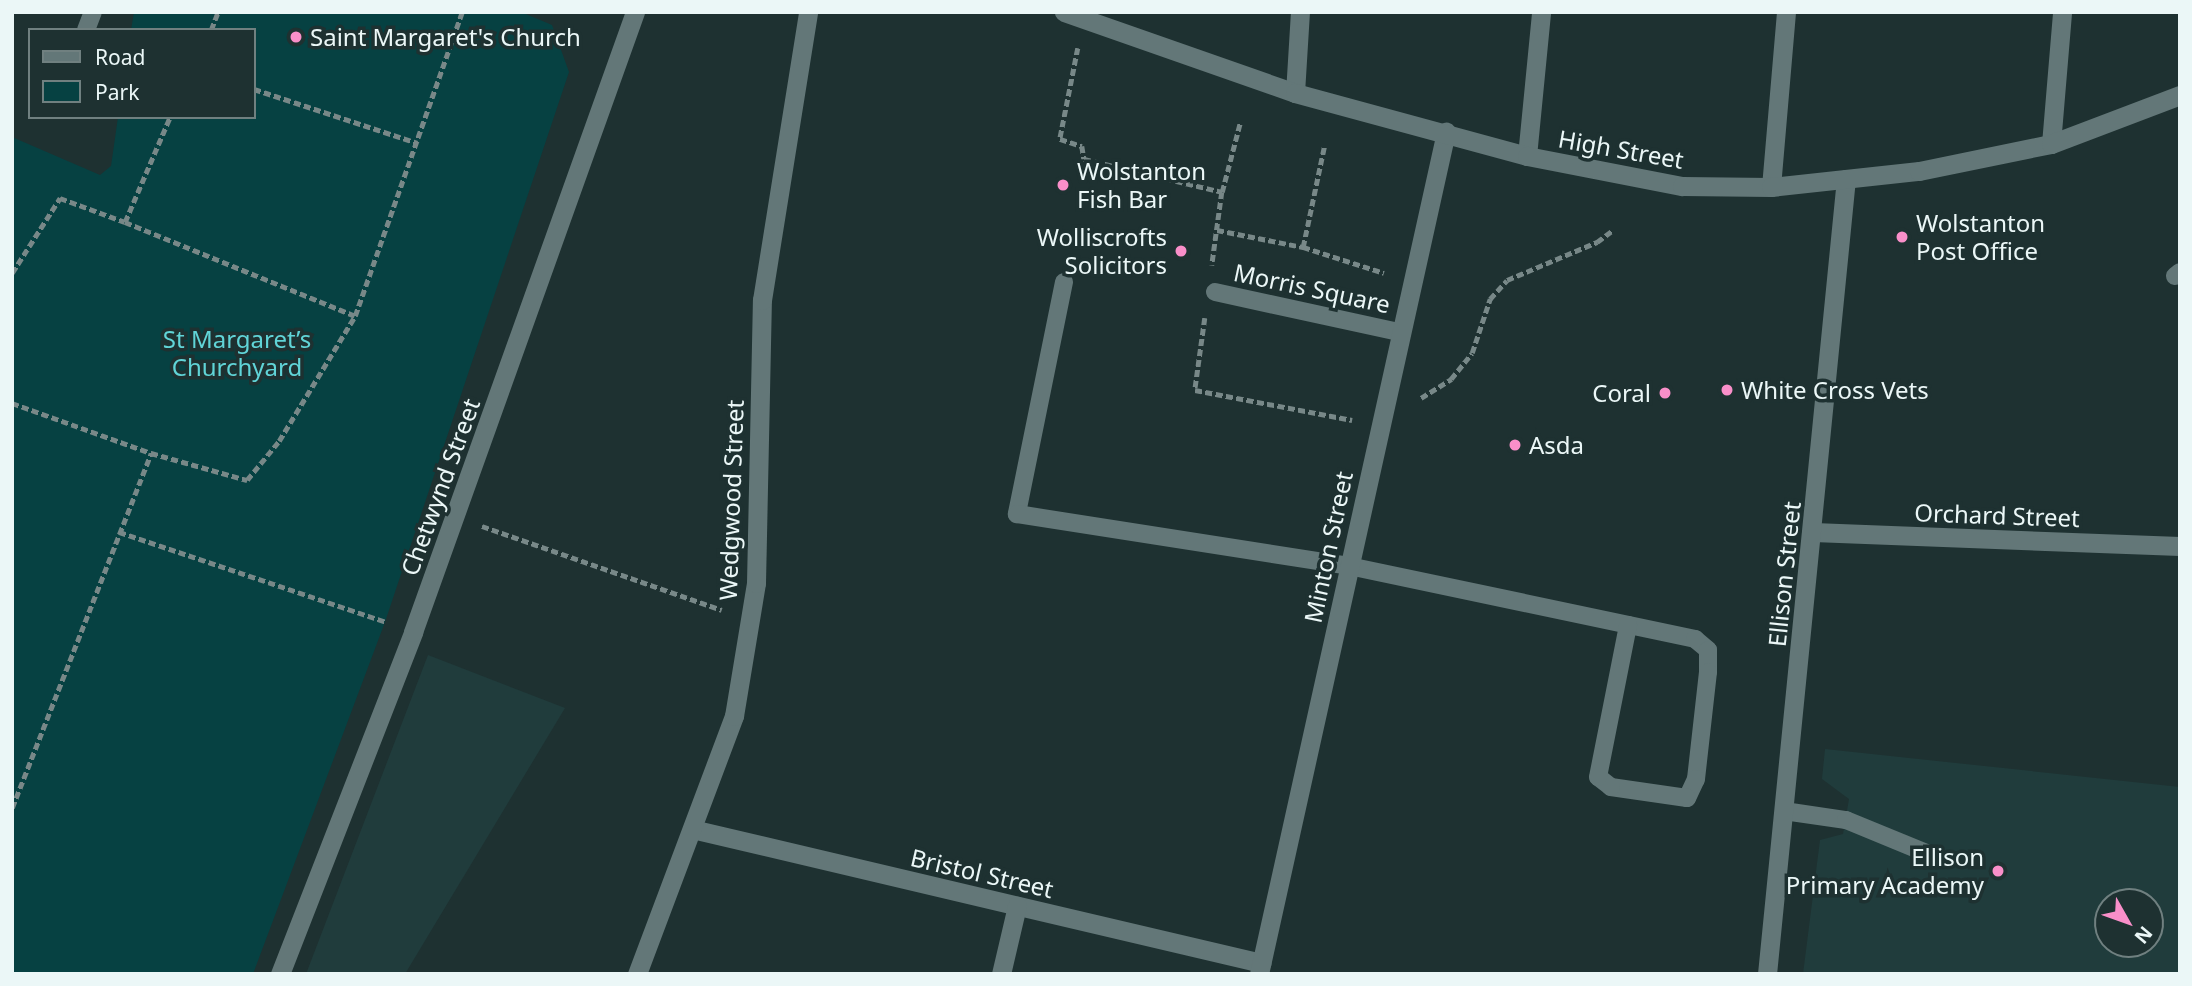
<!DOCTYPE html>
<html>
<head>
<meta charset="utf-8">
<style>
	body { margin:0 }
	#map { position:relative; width:2192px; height:986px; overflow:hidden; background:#1e3131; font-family:"Noto Sans",sans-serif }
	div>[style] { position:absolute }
	.built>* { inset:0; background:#203c3c }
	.green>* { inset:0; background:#064142 }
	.path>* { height:4.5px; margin-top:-2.25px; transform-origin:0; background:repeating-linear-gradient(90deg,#788888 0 7px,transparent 0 10.5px) }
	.service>* { height:18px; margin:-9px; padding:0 9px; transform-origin:9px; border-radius:9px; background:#637778 }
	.minor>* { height:19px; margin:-9.5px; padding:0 9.5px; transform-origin:9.5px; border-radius:9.5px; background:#637778 }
	.secondary>* { height:19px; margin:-9.5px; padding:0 9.5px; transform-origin:9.5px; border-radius:9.5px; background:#637778 }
	.dots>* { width:19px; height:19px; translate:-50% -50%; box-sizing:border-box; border:4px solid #1e3131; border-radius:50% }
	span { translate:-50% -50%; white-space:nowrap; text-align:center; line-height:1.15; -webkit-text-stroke:7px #1e3131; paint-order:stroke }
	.poi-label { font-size:24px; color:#ebf7f7 }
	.left { translate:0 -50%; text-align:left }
	.right { translate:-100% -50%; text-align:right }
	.street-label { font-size:24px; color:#ebf7f7 }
	.park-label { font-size:24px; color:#60d4d7 }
	.frame { position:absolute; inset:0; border:14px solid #ebf7f7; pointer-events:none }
	.legend { position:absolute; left:28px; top:28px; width:228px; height:91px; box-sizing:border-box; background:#1e3131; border:2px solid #708080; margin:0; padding:9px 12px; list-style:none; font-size:21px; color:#ebf7f7 }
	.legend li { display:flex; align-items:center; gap:14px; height:35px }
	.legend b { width:35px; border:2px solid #708080 }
	.north { position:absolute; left:2094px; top:888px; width:70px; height:70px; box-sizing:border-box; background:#1e3131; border:2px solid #708080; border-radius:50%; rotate:130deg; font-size:19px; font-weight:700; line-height:28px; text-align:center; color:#ebf7f7 }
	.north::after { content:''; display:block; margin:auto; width:24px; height:32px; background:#f98fc9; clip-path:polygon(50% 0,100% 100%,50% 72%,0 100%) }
</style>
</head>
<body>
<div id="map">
	<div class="built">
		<i style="clip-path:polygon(428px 655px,565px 708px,405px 974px,306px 974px)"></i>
		<i style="clip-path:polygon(evenodd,1825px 749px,2180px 787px,2180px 974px,1803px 974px,1820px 840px,1843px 834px,1849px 799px,1822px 779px,1825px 749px,2108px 902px,2150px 902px,2150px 944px,2108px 944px,2108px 902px)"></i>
	</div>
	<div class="green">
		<i style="clip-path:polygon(134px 12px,521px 12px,552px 25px,569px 72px,385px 622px,253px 974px,12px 974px,12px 137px,100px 175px,111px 166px,118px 117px,254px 117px,254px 30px,131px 30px)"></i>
	</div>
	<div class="path">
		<i style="left:211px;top:30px;width:19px;rotate:-69deg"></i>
		<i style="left:1078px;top:48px;width:93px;rotate:101.2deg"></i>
		<i style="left:1060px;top:139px;width:23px;rotate:18deg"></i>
		<i style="left:1082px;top:146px;width:13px;rotate:81deg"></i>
		<i style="left:1084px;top:159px;width:142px;rotate:13.4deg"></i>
		<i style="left:1222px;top:192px;width:74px;rotate:97.8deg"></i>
		<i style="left:254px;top:89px;width:172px;rotate:18.3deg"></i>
		<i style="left:1222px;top:192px;width:71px;rotate:-75.4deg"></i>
		<i style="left:125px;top:222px;width:248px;rotate:22.2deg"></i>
		<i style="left:1217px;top:230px;width:88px;rotate:11.2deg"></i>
		<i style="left:1303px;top:247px;width:85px;rotate:17.8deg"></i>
		<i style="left:1303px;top:247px;width:102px;rotate:-78.1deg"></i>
		<i style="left:12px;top:273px;width:89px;rotate:-57.4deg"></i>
		<i style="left:60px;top:198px;width:69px;rotate:20.3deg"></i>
		<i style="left:125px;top:222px;width:114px;rotate:-66.8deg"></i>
		<i style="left:1205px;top:318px;width:73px;rotate:97.9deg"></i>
		<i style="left:1195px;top:390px;width:160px;rotate:10.8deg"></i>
		<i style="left:1421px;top:398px;width:36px;rotate:-32deg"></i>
		<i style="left:1451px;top:379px;width:33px;rotate:-51deg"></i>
		<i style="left:1472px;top:353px;width:57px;rotate:-71.6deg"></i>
		<i style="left:1490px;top:299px;width:25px;rotate:-48deg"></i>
		<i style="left:1507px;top:280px;width:98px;rotate:-22.9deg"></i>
		<i style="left:1597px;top:242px;width:20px;rotate:-37deg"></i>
		<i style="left:12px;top:403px;width:148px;rotate:19.8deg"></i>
		<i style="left:482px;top:526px;width:254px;rotate:19.3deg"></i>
		<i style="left:119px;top:532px;width:283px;rotate:18.6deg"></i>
		<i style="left:12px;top:808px;width:381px;rotate:-68.6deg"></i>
		<i style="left:151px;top:453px;width:100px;rotate:15.7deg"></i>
		<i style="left:247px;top:480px;width:50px;rotate:-50.6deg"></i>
		<i style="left:279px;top:441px;width:146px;rotate:-58.7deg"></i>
		<i style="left:355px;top:316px;width:322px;rotate:-70.6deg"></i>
	</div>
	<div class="service">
		<i style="left:86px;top:30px;width:19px;rotate:-69deg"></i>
		<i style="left:2175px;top:276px;width:6px;rotate:-39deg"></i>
		<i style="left:1064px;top:282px;width:237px;rotate:101.5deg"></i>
		<i style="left:1017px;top:514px;width:336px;rotate:8.9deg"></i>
		<i style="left:1349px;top:566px;width:354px;rotate:11.9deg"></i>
		<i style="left:1695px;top:639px;width:17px;rotate:40deg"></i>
		<i style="left:1708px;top:650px;width:22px;rotate:90deg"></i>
		<i style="left:1708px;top:672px;width:108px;rotate:96.4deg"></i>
		<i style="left:1696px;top:779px;width:21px;rotate:115deg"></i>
		<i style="left:1687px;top:798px;width:77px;rotate:-171.8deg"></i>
		<i style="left:1611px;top:787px;width:16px;rotate:-142deg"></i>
		<i style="left:1598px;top:777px;width:155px;rotate:-78.8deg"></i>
		<i style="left:1215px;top:292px;width:188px;rotate:12.3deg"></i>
		<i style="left:1784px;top:811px;width:63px;rotate:8.3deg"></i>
		<i style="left:1846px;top:820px;width:97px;rotate:22.3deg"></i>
	</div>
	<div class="minor">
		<i style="left:1295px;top:93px;width:81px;rotate:-86.5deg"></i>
		<i style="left:2051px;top:144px;width:132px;rotate:-85.2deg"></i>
		<i style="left:1527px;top:156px;width:145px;rotate:-84.4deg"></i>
		<i style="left:1771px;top:187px;width:176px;rotate:-85.1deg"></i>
		<i style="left:1813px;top:532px;width:367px;rotate:2.2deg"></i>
		<i style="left:692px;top:829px;width:585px;rotate:13.25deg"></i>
		<i style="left:280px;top:974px;width:367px;rotate:-68.7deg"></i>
		<i style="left:413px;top:632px;width:659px;rotate:-70.3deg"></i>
		<i style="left:637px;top:974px;width:276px;rotate:-69.4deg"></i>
		<i style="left:734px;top:716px;width:135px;rotate:-80.6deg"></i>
		<i style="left:756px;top:583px;width:283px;rotate:-88.8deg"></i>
		<i style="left:762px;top:300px;width:292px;rotate:-80.9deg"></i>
		<i style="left:1001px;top:974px;width:70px;rotate:-76.8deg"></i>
		<i style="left:1259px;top:974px;width:863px;rotate:-77.48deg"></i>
		<i style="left:1767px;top:974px;width:799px;rotate:-84.33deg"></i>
	</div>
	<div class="secondary">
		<i style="left:1064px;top:12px;width:245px;rotate:19.3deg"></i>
		<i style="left:1295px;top:93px;width:240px;rotate:15.2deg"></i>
		<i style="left:1527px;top:156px;width:158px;rotate:11deg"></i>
		<i style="left:1682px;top:186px;width:89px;rotate:0.6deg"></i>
		<i style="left:1771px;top:187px;width:149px;rotate:-6.2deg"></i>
		<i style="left:1919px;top:171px;width:135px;rotate:-11.6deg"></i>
		<i style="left:2051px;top:144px;width:138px;rotate:-20.8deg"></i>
	</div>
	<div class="dots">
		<i style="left:296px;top:37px;background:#f98fc9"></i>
		<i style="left:1063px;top:185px;background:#f98fc9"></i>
		<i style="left:1902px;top:237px;background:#f98fc9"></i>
		<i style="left:1181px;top:251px;background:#f98fc9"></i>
		<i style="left:1727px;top:390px;background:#f98fc9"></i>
		<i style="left:1665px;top:393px;background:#f98fc9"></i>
		<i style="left:1515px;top:445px;background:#f98fc9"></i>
		<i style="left:1998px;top:871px;background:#f98fc9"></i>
	</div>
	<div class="poi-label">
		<span class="left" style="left:310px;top:37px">Saint Margaret's Church</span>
		<span class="left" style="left:1077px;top:185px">Wolstanton<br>Fish Bar</span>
		<span class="left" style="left:1916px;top:237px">Wolstanton<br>Post Office</span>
		<span class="right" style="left:1167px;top:251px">Wolliscrofts<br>Solicitors</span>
		<span class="left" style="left:1741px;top:390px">White Cross Vets</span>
		<span class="right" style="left:1651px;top:393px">Coral</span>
		<span class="left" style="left:1529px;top:445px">Asda</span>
		<span class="right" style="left:1984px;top:871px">Ellison<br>Primary Academy</span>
	</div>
	<div class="street-label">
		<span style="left:1621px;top:149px;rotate:10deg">High Street</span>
		<span style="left:1312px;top:288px;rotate:12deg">Morris Square</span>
		<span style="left:440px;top:487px;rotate:-70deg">Chetwynd Street</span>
		<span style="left:731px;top:500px;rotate:-88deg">Wedgwood Street</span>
		<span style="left:1997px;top:515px;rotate:2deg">Orchard Street</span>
		<span style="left:1328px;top:547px;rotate:-78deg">Minton Street</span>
		<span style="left:1784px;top:574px;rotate:-84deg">Ellison Street</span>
		<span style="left:982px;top:873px;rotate:13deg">Bristol Street</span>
	</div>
	<div class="park-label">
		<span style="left:237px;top:353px">St Margaret’s<br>Churchyard</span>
	</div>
	<div class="frame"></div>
	<ul class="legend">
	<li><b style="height:9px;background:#637778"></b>Road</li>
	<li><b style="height:19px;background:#064142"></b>Park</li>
	</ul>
	<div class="north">N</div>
</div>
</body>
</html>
